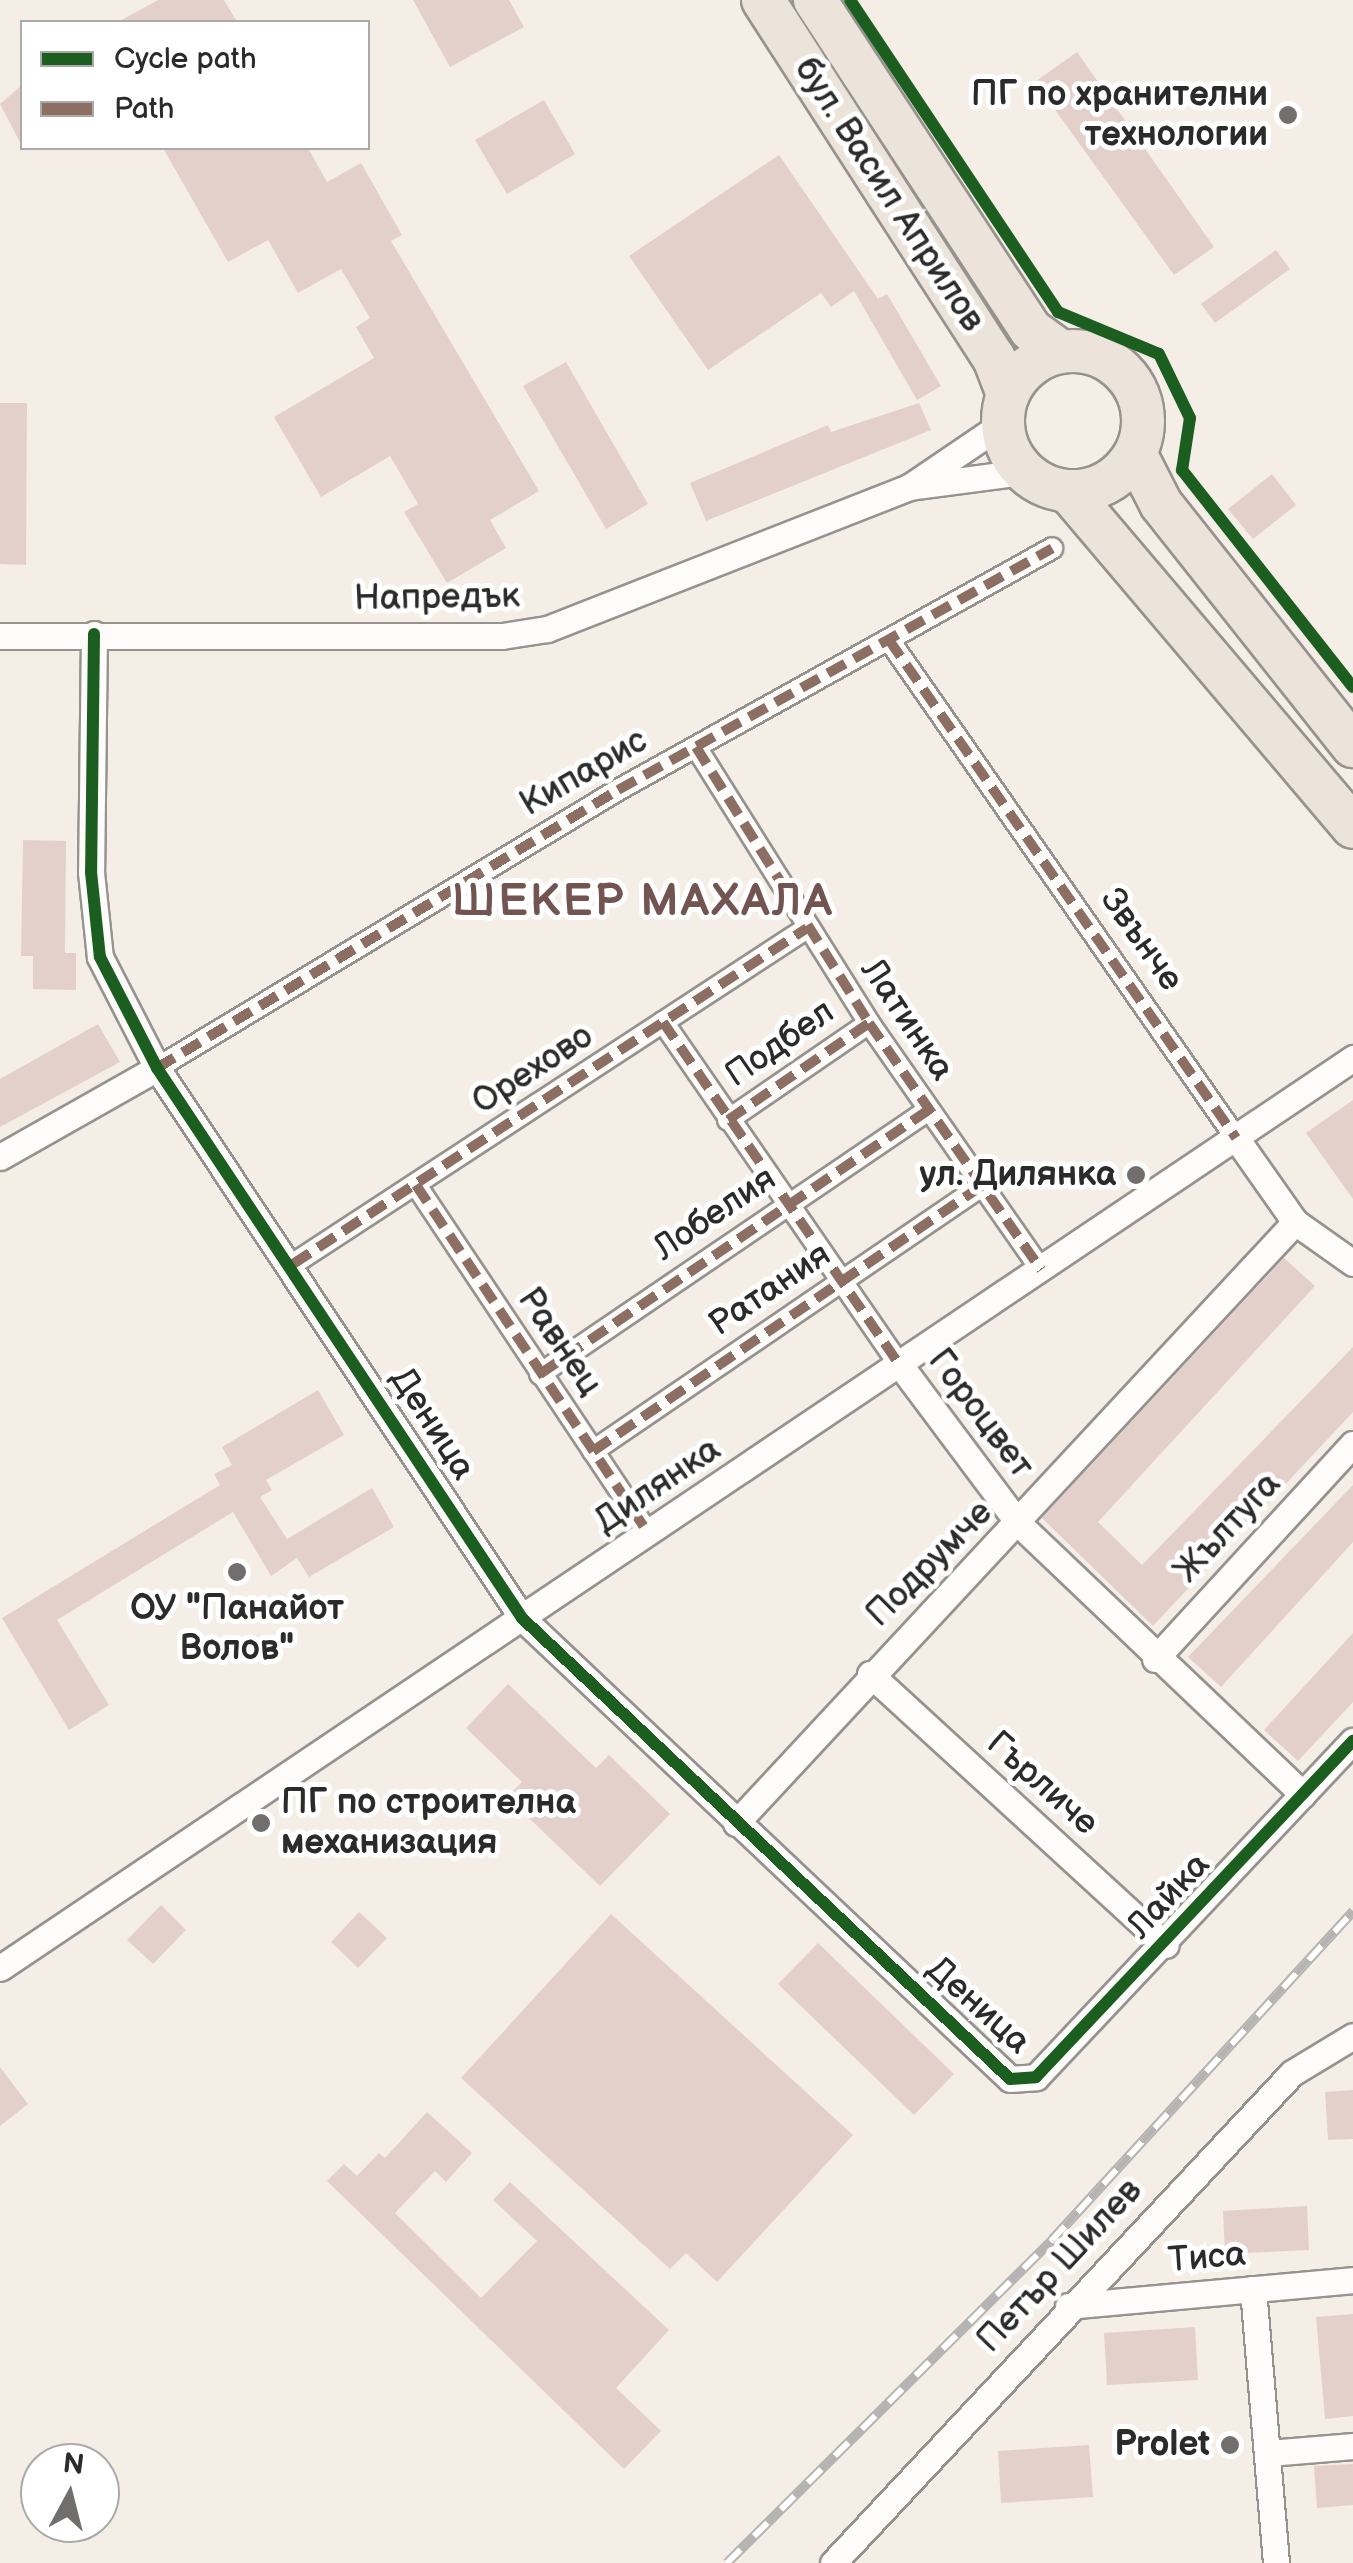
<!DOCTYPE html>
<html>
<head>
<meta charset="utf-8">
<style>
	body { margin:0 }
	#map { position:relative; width:1353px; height:2563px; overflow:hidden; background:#f4eee7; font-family:"Balsamiq Sans",sans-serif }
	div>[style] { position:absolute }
	.building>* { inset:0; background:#e4d0cb }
	.roads { filter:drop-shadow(2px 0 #96938f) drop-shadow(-2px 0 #96938f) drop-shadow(0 2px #96938f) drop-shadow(0 -2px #96938f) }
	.pedestrian>* { height:20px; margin:-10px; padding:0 10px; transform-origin:10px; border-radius:10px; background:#fdfcfb }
	.minor>* { height:25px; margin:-12.5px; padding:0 12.5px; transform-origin:12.5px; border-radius:12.5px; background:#fdfcfb }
	.primary>* { height:42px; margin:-21px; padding:0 21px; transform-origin:21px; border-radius:21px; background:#ece4da }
	.primary>.ring { margin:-21px; padding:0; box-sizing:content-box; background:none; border:42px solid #ece4da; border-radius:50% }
	.rail>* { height:10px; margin-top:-5px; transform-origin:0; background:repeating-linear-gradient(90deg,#fff 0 19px,#b5b4b3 0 38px); box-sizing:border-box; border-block:2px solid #b5b4b3 }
	.quiet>* { height:10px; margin-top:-5px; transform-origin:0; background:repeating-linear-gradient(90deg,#8d6e63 0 20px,transparent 0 30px) }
	.cycleway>* { height:12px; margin:-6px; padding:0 6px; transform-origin:6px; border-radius:6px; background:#1b5e20 }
	.dots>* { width:28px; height:28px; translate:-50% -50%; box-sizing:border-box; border:5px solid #fff; border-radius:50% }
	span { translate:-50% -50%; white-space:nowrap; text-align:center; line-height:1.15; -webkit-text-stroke:10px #fff; paint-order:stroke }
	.poi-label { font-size:35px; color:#2b2b2b; font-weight:700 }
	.right { translate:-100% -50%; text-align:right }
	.left { translate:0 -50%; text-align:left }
	.street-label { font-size:35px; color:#2b2b2b }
	.district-label { font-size:45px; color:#725450; font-weight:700; letter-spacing:2.5px }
	.legend { position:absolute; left:20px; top:20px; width:350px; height:130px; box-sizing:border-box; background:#fff; border:2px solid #aaa; margin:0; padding:12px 18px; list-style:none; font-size:30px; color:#2b2b2b }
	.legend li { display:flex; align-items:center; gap:20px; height:50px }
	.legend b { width:50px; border:2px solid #aaa }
	.north { position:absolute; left:20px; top:2443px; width:100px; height:100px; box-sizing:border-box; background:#fff; border:2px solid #aaa; border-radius:50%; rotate:7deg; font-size:28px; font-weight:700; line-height:40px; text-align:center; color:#2b2b2b }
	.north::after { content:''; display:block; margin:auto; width:35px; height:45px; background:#716f6d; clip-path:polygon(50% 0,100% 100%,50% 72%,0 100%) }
</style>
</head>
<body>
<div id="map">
	<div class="building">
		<i style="clip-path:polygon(158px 0,224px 0,237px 22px,118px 22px)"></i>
		<i style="clip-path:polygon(413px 0,509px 0,524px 27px,450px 67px)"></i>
		<i style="clip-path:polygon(1077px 52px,1214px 247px,1174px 275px,1035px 82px)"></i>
		<i style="clip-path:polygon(22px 85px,22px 146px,0 104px)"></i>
		<i style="clip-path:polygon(544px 100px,575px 154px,507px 194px,475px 140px)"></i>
		<i style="clip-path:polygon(163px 148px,308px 148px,327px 182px,361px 163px,402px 235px,391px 241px,539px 491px,490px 520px,506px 548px,447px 583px,404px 512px,418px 504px,390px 456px,321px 497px,274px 417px,374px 358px,356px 327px,370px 318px,341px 269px,298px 293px,268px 240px,228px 262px)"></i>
		<i style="clip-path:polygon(779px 155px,878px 299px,887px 294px,941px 386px,917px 400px,854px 291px,831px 307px,821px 293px,708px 370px,629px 256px)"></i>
		<i style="clip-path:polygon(1276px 250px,1290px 269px,1215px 323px,1201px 304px)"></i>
		<i style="clip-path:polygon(566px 362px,648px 504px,606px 529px,523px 386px)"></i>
		<i style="clip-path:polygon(0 403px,27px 403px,26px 565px,0 564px)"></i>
		<i style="clip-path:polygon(919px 403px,931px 430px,706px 521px,690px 483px,828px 425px,831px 432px)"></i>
		<i style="clip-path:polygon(1272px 474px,1296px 505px,1253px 539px,1228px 509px)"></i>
		<i style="clip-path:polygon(23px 840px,66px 841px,65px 953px,76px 953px,76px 990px,33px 989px,33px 956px,21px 956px)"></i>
		<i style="clip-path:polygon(98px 1024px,120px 1062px,0 1127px,0 1079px)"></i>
		<i style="clip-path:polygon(1353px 1100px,1353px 1199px,1306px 1133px)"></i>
		<i style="clip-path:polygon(1284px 1258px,1315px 1286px,1098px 1522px,1142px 1565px,1353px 1347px,1353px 1412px,1153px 1626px,1042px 1518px)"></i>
		<i style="clip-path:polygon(318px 1390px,344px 1435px,266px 1480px,272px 1490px,260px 1497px,287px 1539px,372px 1488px,394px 1527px,309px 1577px,297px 1558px,271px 1576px,233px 1512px,57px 1620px,109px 1705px,69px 1730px,2px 1618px,220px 1485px,214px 1474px,232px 1465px,222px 1447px)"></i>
		<i style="clip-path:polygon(1353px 1485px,1353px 1542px,1221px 1687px,1188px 1657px)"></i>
		<i style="clip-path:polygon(1353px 1633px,1353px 1702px,1298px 1761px,1264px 1730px)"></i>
		<i style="clip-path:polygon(508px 1684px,596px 1768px,609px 1755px,670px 1814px,600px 1886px,507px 1797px,522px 1782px,466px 1728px)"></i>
		<i style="clip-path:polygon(161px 1905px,186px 1930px,153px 1964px,127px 1940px)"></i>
		<i style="clip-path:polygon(359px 1912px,387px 1938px,358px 1968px,331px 1942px)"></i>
		<i style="clip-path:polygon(611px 1914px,853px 2135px,717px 2282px,686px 2253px,670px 2269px,461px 2078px)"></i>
		<i style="clip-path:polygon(818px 1943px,954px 2074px,914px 2115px,778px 1984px)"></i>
		<i style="clip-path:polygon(0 2067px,28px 2104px,0 2126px)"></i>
		<i style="clip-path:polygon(1353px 2090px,1353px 2139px,1328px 2140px,1325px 2092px)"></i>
		<i style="clip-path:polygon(427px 2112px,472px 2153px,446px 2182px,435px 2171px,395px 2213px,481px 2298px,537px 2241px,493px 2200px,510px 2182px,669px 2330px,616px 2388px,661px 2431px,624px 2469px,327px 2181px,344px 2164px,357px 2176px,379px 2153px,385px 2158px)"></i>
		<i style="clip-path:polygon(1307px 2206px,1309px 2250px,1225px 2254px,1223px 2211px)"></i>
		<i style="clip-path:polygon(1353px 2314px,1353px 2416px,1325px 2419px,1316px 2317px)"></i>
		<i style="clip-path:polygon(1195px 2327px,1198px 2380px,1107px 2385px,1104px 2333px)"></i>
		<i style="clip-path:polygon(1089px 2445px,1093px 2497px,1001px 2503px,998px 2451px)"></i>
		<i style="clip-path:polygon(1353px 2464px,1353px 2505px,1317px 2508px,1314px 2466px)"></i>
	</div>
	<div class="roads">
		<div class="pedestrian">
			<i style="left:889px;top:640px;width:607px;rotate:55.13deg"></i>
			<i style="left:696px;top:747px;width:326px;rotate:57.9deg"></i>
			<i style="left:869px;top:1023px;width:301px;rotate:55.1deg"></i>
			<i style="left:663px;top:1022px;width:417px;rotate:55.4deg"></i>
			<i style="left:157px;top:1068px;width:538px;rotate:-31.09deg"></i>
			<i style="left:618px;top:790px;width:497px;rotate:-29.1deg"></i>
			<i style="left:728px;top:1120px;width:171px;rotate:-34.5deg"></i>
			<i style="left:416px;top:1185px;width:420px;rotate:56.3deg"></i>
			<i style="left:293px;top:1264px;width:614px;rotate:-33.17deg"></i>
			<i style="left:540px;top:1374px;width:469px;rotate:-34.2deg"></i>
			<i style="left:593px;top:1451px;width:473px;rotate:-34.3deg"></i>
		</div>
		<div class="minor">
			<i style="left:909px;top:487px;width:112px;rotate:-34.1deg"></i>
			<i style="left:94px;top:634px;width:238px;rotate:90.7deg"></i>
			<i style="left:91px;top:872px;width:85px;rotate:84deg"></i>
			<i style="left:100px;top:957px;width:125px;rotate:62.8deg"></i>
			<i style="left:157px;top:1068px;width:660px;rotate:56.43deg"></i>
			<i style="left:522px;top:1618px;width:671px;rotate:43.37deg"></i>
			<i style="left:1010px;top:2079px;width:26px;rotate:-4deg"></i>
			<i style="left:1036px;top:2077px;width:462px;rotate:-46.7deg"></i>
			<i style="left:0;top:636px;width:502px"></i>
			<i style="left:502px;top:636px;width:46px;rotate:-8.8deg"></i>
			<i style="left:547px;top:629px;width:389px;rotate:-21.4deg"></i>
			<i style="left:909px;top:487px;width:115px;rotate:-7.5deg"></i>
			<i style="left:1236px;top:1138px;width:103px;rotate:54.9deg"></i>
			<i style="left:1295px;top:1222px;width:71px;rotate:35.3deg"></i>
			<i style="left:0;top:1157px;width:180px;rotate:-29.5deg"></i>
			<i style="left:900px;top:1365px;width:199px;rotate:53.2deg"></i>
			<i style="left:1019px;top:1524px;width:392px;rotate:43.6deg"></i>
			<i style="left:1155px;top:1659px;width:292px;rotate:-47.4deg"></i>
			<i style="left:870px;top:1674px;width:401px;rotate:42.5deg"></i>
			<i style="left:736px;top:1823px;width:821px;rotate:-47.07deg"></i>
			<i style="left:0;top:1968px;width:1631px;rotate:-33.92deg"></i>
			<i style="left:1253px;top:2289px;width:275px;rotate:85.2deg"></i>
			<i style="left:1068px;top:2306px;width:286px;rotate:-5.2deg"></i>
			<i style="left:1269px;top:2453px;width:84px;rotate:-4.8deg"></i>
			<i style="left:833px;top:2563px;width:671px;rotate:-46.87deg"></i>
			<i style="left:1292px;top:2073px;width:71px;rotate:-31.2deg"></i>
		</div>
		<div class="primary">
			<i style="left:763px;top:0;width:426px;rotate:57.2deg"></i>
			<i style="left:994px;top:358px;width:39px;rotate:69deg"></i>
			<i style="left:815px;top:0;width:394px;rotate:56.8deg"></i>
			<i style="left:1031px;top:330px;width:37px;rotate:36deg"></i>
			<i class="ring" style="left:1003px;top:351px;width:98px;height:98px"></i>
			<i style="left:1136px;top:455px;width:55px;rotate:63deg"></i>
			<i style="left:1161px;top:504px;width:309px;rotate:51.6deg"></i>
			<i style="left:1069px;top:492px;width:439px;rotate:49.7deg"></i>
		</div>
	</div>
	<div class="rail">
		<i style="left:727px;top:2563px;width:458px;rotate:-44.8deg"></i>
		<i style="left:1052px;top:2240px;width:446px;rotate:-47.5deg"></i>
	</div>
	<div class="quiet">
		<i style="left:889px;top:640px;width:607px;rotate:55.13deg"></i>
		<i style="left:696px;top:747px;width:326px;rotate:57.9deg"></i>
		<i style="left:869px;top:1023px;width:301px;rotate:55.1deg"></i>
		<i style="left:663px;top:1022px;width:417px;rotate:55.4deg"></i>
		<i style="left:157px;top:1068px;width:538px;rotate:-31.09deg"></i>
		<i style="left:618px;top:790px;width:497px;rotate:-29.1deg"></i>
		<i style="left:728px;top:1120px;width:171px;rotate:-34.5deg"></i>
		<i style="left:416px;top:1185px;width:420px;rotate:56.3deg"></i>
		<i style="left:293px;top:1264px;width:614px;rotate:-33.17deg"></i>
		<i style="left:540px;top:1374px;width:469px;rotate:-34.2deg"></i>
		<i style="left:593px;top:1451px;width:473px;rotate:-34.3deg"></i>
	</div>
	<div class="cycleway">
		<i style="left:850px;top:0;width:375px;rotate:56.3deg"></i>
		<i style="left:1058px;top:312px;width:109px;rotate:22.6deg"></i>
		<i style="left:1159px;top:354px;width:71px;rotate:64.2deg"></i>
		<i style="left:1190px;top:418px;width:53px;rotate:98.7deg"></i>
		<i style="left:1182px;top:470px;width:276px;rotate:51.8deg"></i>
		<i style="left:94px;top:634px;width:238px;rotate:90.7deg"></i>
		<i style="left:91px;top:872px;width:85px;rotate:84deg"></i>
		<i style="left:100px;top:957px;width:125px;rotate:62.8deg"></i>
		<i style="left:157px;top:1068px;width:660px;rotate:56.43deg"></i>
		<i style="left:522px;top:1618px;width:671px;rotate:43.37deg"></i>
		<i style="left:1010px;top:2079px;width:26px;rotate:-4deg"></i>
		<i style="left:1036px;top:2077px;width:462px;rotate:-46.7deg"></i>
	</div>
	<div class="dots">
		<i style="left:1288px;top:115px;background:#716f6d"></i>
		<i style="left:1136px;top:1175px;background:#716f6d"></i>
		<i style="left:237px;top:1572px;background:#716f6d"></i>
		<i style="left:261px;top:1823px;background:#716f6d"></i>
		<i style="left:1230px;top:2445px;background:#716f6d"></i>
	</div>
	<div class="poi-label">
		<span class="right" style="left:1268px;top:115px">ПГ по хранителни<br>технологии</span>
		<span class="right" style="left:1116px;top:1175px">ул. Дилянка</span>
		<span style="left:237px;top:1629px">ОУ "Панайот<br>Волов"</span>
		<span class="left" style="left:281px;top:1823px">ПГ по строителна<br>механизация</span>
		<span class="right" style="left:1210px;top:2445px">Prolet</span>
	</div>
	<div class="street-label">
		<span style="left:889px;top:195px;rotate:57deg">бул. Васил Априлов</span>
		<span style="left:437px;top:598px;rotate:-1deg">Напредък</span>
		<span style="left:584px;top:773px;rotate:-30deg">Кипарис</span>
		<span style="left:1141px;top:940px;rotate:55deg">Звънче</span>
		<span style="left:907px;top:1020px;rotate:56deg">Латинка</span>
		<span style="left:780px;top:1044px;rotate:-35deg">Подбел</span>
		<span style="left:533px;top:1070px;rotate:-33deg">Орехово</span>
		<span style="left:715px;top:1214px;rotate:-34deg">Лобелия</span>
		<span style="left:770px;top:1290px;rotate:-34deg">Ратания</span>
		<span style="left:559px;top:1342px;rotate:56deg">Равнец</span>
		<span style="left:980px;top:1414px;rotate:53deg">Гороцвет</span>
		<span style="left:432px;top:1424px;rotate:57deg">Деница</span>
		<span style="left:658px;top:1486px;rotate:-34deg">Дилянка</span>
		<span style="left:1228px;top:1528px;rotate:-47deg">Жълтуга</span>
		<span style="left:930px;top:1564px;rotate:-45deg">Подрумче</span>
		<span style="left:1042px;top:1784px;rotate:42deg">Гърличе</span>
		<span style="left:1169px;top:1896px;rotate:-47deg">Лайка</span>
		<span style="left:978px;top:2006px;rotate:42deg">Деница</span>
		<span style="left:1207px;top:2258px;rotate:-5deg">Тиса</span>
		<span style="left:1060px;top:2266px;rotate:-47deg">Петър Шилев</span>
	</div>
	<div class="district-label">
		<span style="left:643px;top:902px">ШЕКЕР МАХАЛА</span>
	</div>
	<ul class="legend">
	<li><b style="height:12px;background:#1b5e20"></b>Cycle path</li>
	<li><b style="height:12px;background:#8d6e63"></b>Path</li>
	</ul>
	<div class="north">N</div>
</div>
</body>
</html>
